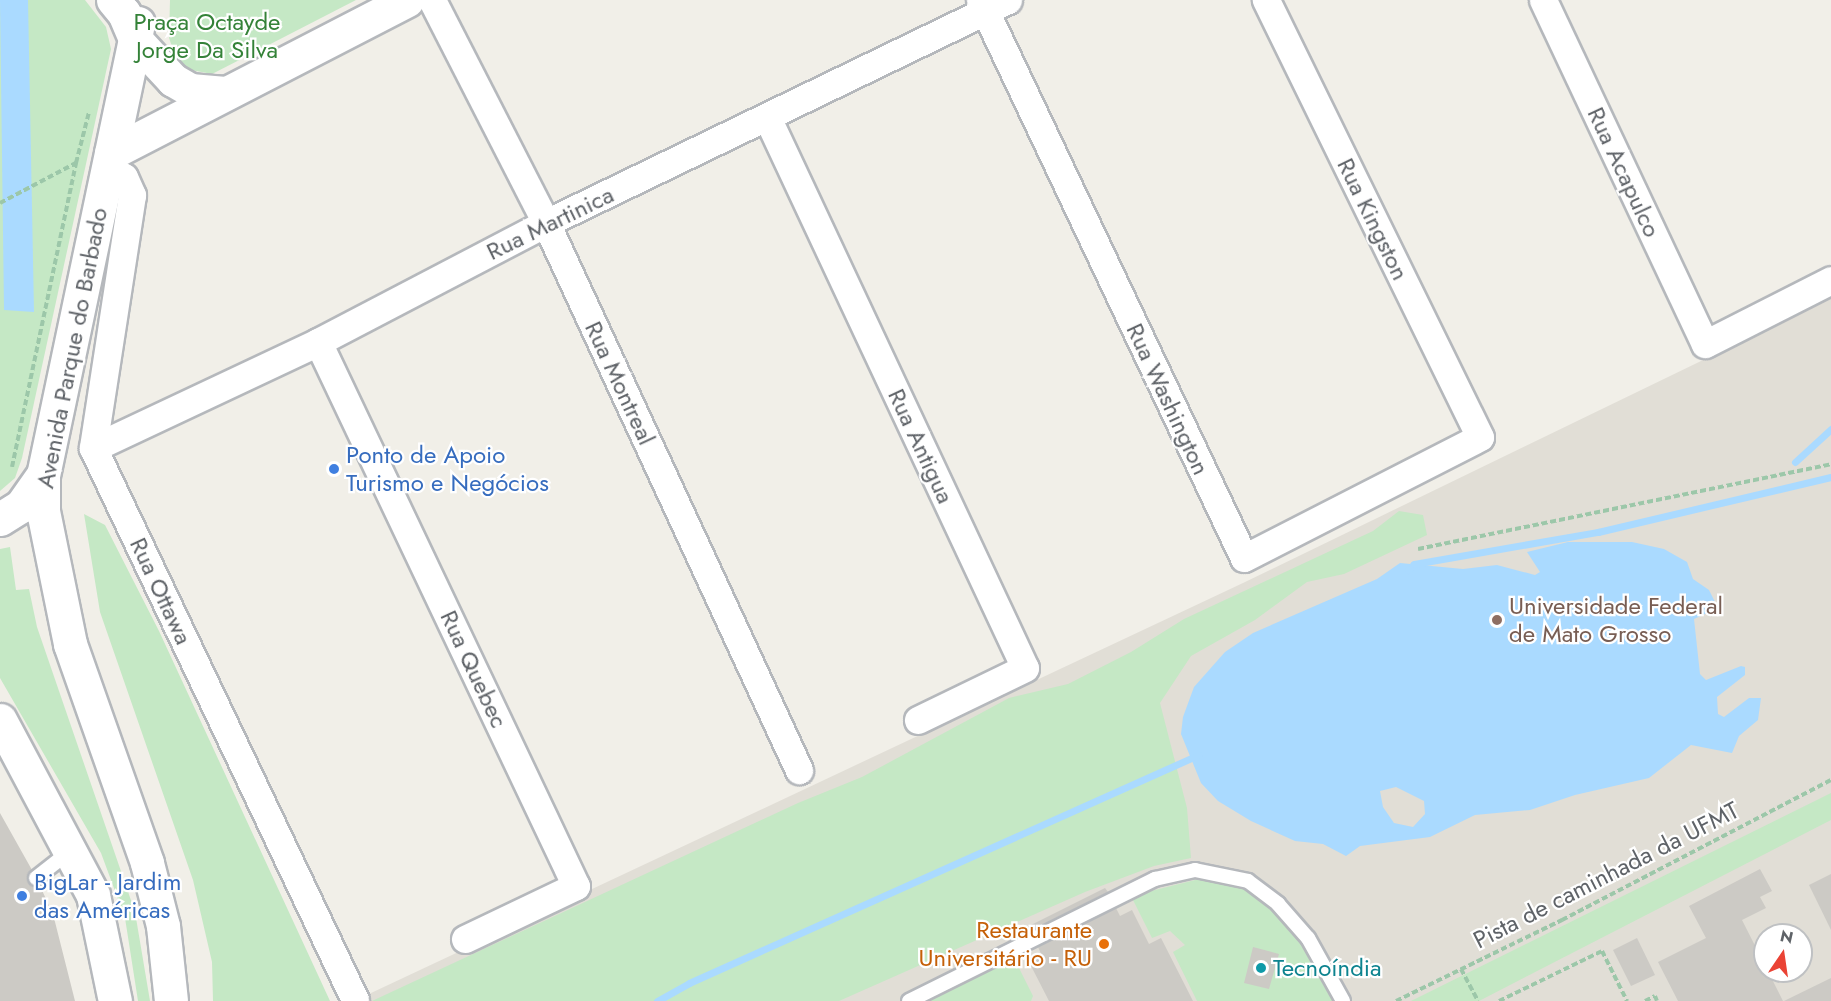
<!DOCTYPE html>
<html>
<head>
<meta charset="utf-8">
<style>
	body { margin:0 }
	#map { position:relative; width:1831px; height:1001px; overflow:hidden; background:#f1efe8; font-family:Jost,sans-serif }
	div>[style] { position:absolute }
	.education>* { inset:0; background:#e1ded6 }
	.green>* { inset:0; background:#c5e8c5 }
	.water>* { inset:0; background:#aadaff }
	.stream>* { height:7px; margin:-3.5px; padding:0 3.5px; transform-origin:3.5px; border-radius:3.5px; background:#aadaff }
	.building>* { inset:0; background:#cccac5 }
	.path>* { height:4px; margin-top:-2px; transform-origin:0; background:repeating-linear-gradient(90deg,#9cc7a9 0 6px,transparent 0 9px) }
	.roads { filter:drop-shadow(2px 0 #b5b8bc) drop-shadow(-2px 0 #b5b8bc) drop-shadow(0 2px #b5b8bc) drop-shadow(0 -2px #b5b8bc) }
	.lane>* { height:14px; margin:-7px; padding:0 7px; transform-origin:7px; border-radius:7px; background:#fff }
	.street>* { height:27px; margin:-13.5px; padding:0 13.5px; transform-origin:13.5px; border-radius:13.5px; background:#fff }
	.secondary>* { height:33px; margin:-16.5px; padding:0 16.5px; transform-origin:16.5px; border-radius:16.5px; background:#fff }
	.dots>* { width:16px; height:16px; translate:-50% -50%; box-sizing:border-box; border:3px solid #fff; border-radius:50% }
	span { translate:-50% -50%; white-space:nowrap; text-align:center; line-height:1.15; -webkit-text-stroke:4.5px #fff; paint-order:stroke }
	.park-label { font-size:24px; color:#348238 }
	.street-label { font-size:24px; color:#5f6368 }
	.shop-label { font-size:24px; color:#366cbe }
	.left { translate:0 -50%; text-align:left }
	.education-label { font-size:24px; color:#785e54 }
	.food-label { font-size:24px; color:#c56008 }
	.right { translate:-100% -50%; text-align:right }
	.culture-label { font-size:24px; color:#0d838f }
	.north { position:absolute; left:1753px; top:923px; width:60px; height:60px; box-sizing:border-box; background:#fff; border:2px solid #bfc1c3; border-radius:50%; rotate:13deg; font-size:16px; font-weight:700; line-height:24px; text-align:center; color:#5f6368 }
	.north::after { content:''; display:block; margin:auto; width:21px; height:27px; background:#ea4335; clip-path:polygon(50% 0,100% 100%,50% 72%,0 100%) }
</style>
</head>
<body>
<div id="map">
	<div class="education">
		<i style="clip-path:polygon(evenodd,1831px 298px,1831px 1001px,354px 1001px,1243px 583px,1831px 298px,1765px 935px,1801px 935px,1801px 971px,1765px 971px,1765px 935px)"></i>
	</div>
	<div class="green">
		<i style="clip-path:polygon(0 0,85px 0,106px 27px,111px 49px,22px 458px,15px 478px,0 491px)"></i>
		<i style="clip-path:polygon(170px 0,356px 0,212px 74px,186px 69px,176px 58px,169px 38px)"></i>
		<i style="clip-path:polygon(1399px 511px,1423px 515px,1427px 535px,1344px 574px,1307px 582px,1255px 620px,1191px 656px,1160px 703px,1187px 808px,1191px 858px,1154px 866px,1085px 892px,839px 1001px,372px 1001px,798px 803px,862px 777px,1009px 698px,1068px 684px,1131px 652px,1184px 619px,1373px 531px)"></i>
		<i style="clip-path:polygon(84px 514px,105px 525px,159px 631px,330px 1001px,213px 1001px,212px 962px,193px 880px,100px 612px)"></i>
		<i style="clip-path:polygon(10px 547px,16px 590px,29px 589px,37px 627px,135px 912px,150px 1001px,138px 1001px,125px 918px,101px 853px,0 678px,0 549px)"></i>
		<i style="clip-path:polygon(1831px 793px,1831px 820px,1479px 1001px,1411px 1001px)"></i>
		<i style="clip-path:polygon(1207px 877px,1244px 885px,1309px 945px,1335px 1001px,1197px 1001px,1173px 952px,1185px 945px,1170px 931px,1152px 938px,1131px 896px)"></i>
		<i style="clip-path:polygon(1013px 956px,1033px 996px,1031px 1001px,921px 1001px)"></i>
	</div>
	<div class="water">
		<i style="clip-path:polygon(0 0,28px 0,34px 312px,4px 310px)"></i>
		<i style="clip-path:polygon(evenodd,1568px 542px,1632px 542px,1664px 549px,1687px 562px,1693px 579px,1709px 590px,1718px 608px,1694px 619px,1700px 674px,1706px 680px,1741px 666px,1745px 667px,1745px 675px,1717px 697px,1718px 714px,1724px 717px,1749px 698px,1761px 698px,1758px 720px,1739px 736px,1732px 753px,1691px 745px,1649px 778px,1575px 795px,1530px 810px,1475px 815px,1430px 837px,1360px 846px,1346px 856px,1323px 844px,1295px 841px,1251px 821px,1218px 801px,1201px 783px,1181px 734px,1183px 717px,1194px 687px,1225px 652px,1253px 633px,1377px 579px,1400px 563px,1463px 569px,1497px 565px,1535px 575px,1540px 572px,1527px 552px,1568px 542px,1396px 787px,1424px 801px,1425px 814px,1413px 827px,1394px 823px,1383px 807px,1380px 791px,1396px 787px)"></i>
	</div>
	<div class="stream">
		<i style="left:1795px;top:462px;width:49px;rotate:-42.5deg"></i>
		<i style="left:1408px;top:570px;width:8px;rotate:-45deg"></i>
		<i style="left:1414px;top:564px;width:187px;rotate:-9.9deg"></i>
		<i style="left:1598px;top:532px;width:239px;rotate:-13.3deg"></i>
		<i style="left:657px;top:1001px;width:37px;rotate:-29deg"></i>
		<i style="left:689px;top:983px;width:558px;rotate:-24.13deg"></i>
	</div>
	<div class="building">
		<i style="clip-path:polygon(0 813px,32px 870px,29px 883px,40px 886px,53px 914px,75px 1001px,0 1001px)"></i>
		<i style="clip-path:polygon(1760px 869px,1772px 891px,1760px 897px,1766px 908px,1742px 920px,1783px 1001px,1678px 1001px,1658px 962px,1706px 938px,1689px 906px)"></i>
		<i style="clip-path:polygon(1831px 874px,1831px 930px,1809px 885px)"></i>
		<i style="clip-path:polygon(1105px 888px,1108px 892px,1029px 931px,1027px 927px)"></i>
		<i style="clip-path:polygon(1116px 908px,1120px 916px,1132px 910px,1149px 944px,1161px 938px,1193px 1001px,1049px 1001px,1029px 962px,1042px 956px,1038px 947px)"></i>
		<i style="clip-path:polygon(1637px 938px,1655px 975px,1631px 986px,1613px 950px)"></i>
		<i style="clip-path:polygon(1253px 947px,1279px 954px,1269px 989px,1244px 983px)"></i>
		<i style="clip-path:polygon(1831px 978px,1831px 1001px,1784px 1001px)"></i>
	</div>
	<div class="path">
		<i style="left:0;top:203px;width:86px;rotate:-27.8deg"></i>
		<i style="left:76px;top:163px;width:53px;rotate:-75.7deg"></i>
		<i style="left:12px;top:467px;width:311px;rotate:-78.1deg"></i>
		<i style="left:1418px;top:549px;width:422px;rotate:-11.6deg"></i>
		<i style="left:1461px;top:969px;width:36px;rotate:62deg"></i>
		<i style="left:1396px;top:1001px;width:185px;rotate:-26deg"></i>
		<i style="left:1562px;top:920px;width:303px;rotate:-27.5deg"></i>
		<i style="left:1499px;top:1001px;width:114px;rotate:-25.9deg"></i>
		<i style="left:1602px;top:951px;width:56px;rotate:63.4deg"></i>
		<i style="left:1645px;top:1001px;width:11px;rotate:-27deg"></i>
		<i style="left:1655px;top:996px;width:5px;rotate:68deg"></i>
	</div>
	<div class="roads">
		<div class="lane">
			<i style="left:36px;top:878px;width:42px;rotate:-38.2deg"></i>
			<i style="left:909px;top:1001px;width:275px;rotate:-26.4deg"></i>
			<i style="left:1155px;top:879px;width:41px;rotate:-12.7deg"></i>
			<i style="left:1195px;top:870px;width:54px;rotate:11.7deg"></i>
			<i style="left:1248px;top:881px;width:38px;rotate:37deg"></i>
			<i style="left:1278px;top:904px;width:45px;rotate:48.6deg"></i>
			<i style="left:1308px;top:938px;width:72px;rotate:60.9deg"></i>
		</div>
		<div class="street">
			<i style="left:432px;top:0;width:250px;rotate:62.9deg"></i>
			<i style="left:546px;top:223px;width:603px;rotate:65.18deg"></i>
			<i style="left:980px;top:0;width:617px;rotate:64.68deg"></i>
			<i style="left:1244px;top:558px;width:265px;rotate:-27.1deg"></i>
			<i style="left:1480px;top:437px;width:487px;rotate:-116.1deg"></i>
			<i style="left:1543px;top:0;width:380px;rotate:64.8deg"></i>
			<i style="left:1705px;top:344px;width:141px;rotate:-26.9deg"></i>
			<i style="left:767px;top:117px;width:608px;rotate:64.91deg"></i>
			<i style="left:1025px;top:668px;width:119px;rotate:154.1deg"></i>
			<i style="left:108px;top:168px;width:18px;rotate:29deg"></i>
			<i style="left:124px;top:177px;width:20px;rotate:66deg"></i>
			<i style="left:132px;top:195px;width:256px;rotate:98.8deg"></i>
			<i style="left:93px;top:448px;width:611px;rotate:64.61deg"></i>
			<i style="left:318px;top:342px;width:602px;rotate:64.63deg"></i>
			<i style="left:576px;top:886px;width:123px;rotate:154.5deg"></i>
			<i style="left:93px;top:448px;width:249px;rotate:-25.2deg"></i>
			<i style="left:318px;top:342px;width:257px;rotate:-27.6deg"></i>
			<i style="left:546px;top:223px;width:513px;rotate:-25.77deg"></i>
		</div>
		<div class="secondary">
			<i style="left:113px;top:0;width:17px;rotate:50deg"></i>
			<i style="left:124px;top:13px;width:28px;rotate:67deg"></i>
			<i style="left:135px;top:39px;width:446px;rotate:101.9deg"></i>
			<i style="left:43px;top:475px;width:36px;rotate:90deg"></i>
			<i style="left:43px;top:511px;width:136px;rotate:78.5deg"></i>
			<i style="left:70px;top:644px;width:232px;rotate:70.6deg"></i>
			<i style="left:147px;top:863px;width:65px;rotate:75.7deg"></i>
			<i style="left:163px;top:926px;width:75px;rotate:83.9deg"></i>
			<i style="left:138px;top:23px;width:16px;rotate:101deg"></i>
			<i style="left:135px;top:39px;width:56px;rotate:47.2deg"></i>
			<i style="left:173px;top:80px;width:20px;rotate:30deg"></i>
			<i style="left:190px;top:90px;width:35px;rotate:5deg"></i>
			<i style="left:111px;top:153px;width:333px;rotate:-27.3deg"></i>
			<i style="left:0;top:519px;width:25px;rotate:-32deg"></i>
			<i style="left:21px;top:506px;width:38px;rotate:-55deg"></i>
			<i style="left:0;top:720px;width:198px;rotate:62deg"></i>
			<i style="left:93px;top:895px;width:108px;rotate:78.3deg"></i>
		</div>
	</div>
	<div class="dots">
		<i style="left:334px;top:469px;background:#3f7fe0"></i>
		<i style="left:1497px;top:620px;background:#8d6e63"></i>
		<i style="left:22px;top:896px;background:#3f7fe0"></i>
		<i style="left:1104px;top:944px;background:#e8710a"></i>
		<i style="left:1261px;top:968px;background:#0f9aa8"></i>
	</div>
	<div class="park-label">
		<span style="left:207px;top:36px">Praça Octayde<br>Jorge Da Silva</span>
	</div>
	<div class="street-label">
		<span style="left:1624px;top:172px;rotate:65deg">Rua Acapulco</span>
		<span style="left:1373px;top:219px;rotate:64deg">Rua Kingston</span>
		<span style="left:550px;top:223px;rotate:-26deg">Rua Martinica</span>
		<span style="left:72px;top:348px;rotate:-79deg">Avenida Parque do Barbado</span>
		<span style="left:620px;top:383px;rotate:65deg">Rua Montreal</span>
		<span style="left:1168px;top:399px;rotate:65deg">Rua Washington</span>
		<span style="left:921px;top:446px;rotate:65deg">Rua Antigua</span>
		<span style="left:161px;top:591px;rotate:65deg">Rua Ottawa</span>
		<span style="left:474px;top:669px;rotate:65deg">Rua Quebec</span>
		<span style="left:1606px;top:875px;rotate:-27deg">Pista de caminhada da UFMT</span>
	</div>
	<div class="shop-label">
		<span class="left" style="left:346px;top:469px">Ponto de Apoio<br>Turismo e Negócios</span>
		<span class="left" style="left:34px;top:896px">BigLar - Jardim<br>das Américas</span>
	</div>
	<div class="education-label">
		<span class="left" style="left:1509px;top:620px">Universidade Federal<br>de Mato Grosso</span>
	</div>
	<div class="food-label">
		<span class="right" style="left:1092px;top:944px">Restaurante<br>Universitário - RU</span>
	</div>
	<div class="culture-label">
		<span class="left" style="left:1273px;top:968px">Tecnoíndia</span>
	</div>
	<div class="north">N</div>
</div>
</body>
</html>
